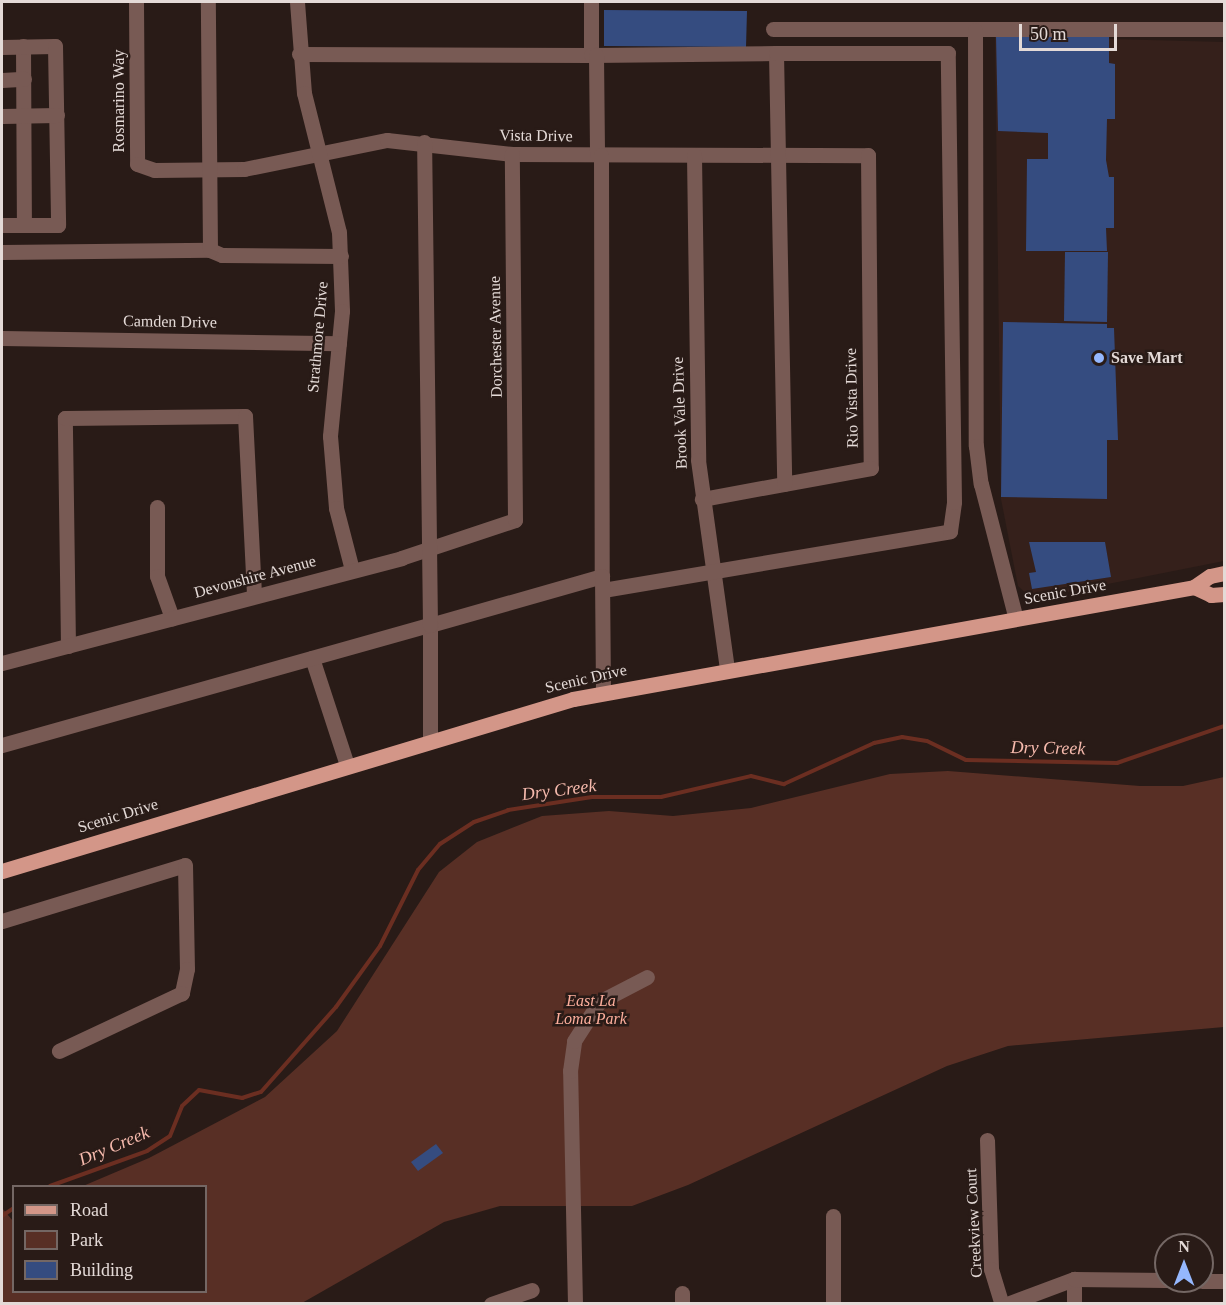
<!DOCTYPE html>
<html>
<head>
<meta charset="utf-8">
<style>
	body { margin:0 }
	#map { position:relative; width:1226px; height:1305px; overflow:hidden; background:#291b17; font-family:Georgia,serif }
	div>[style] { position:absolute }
	.built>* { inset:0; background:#35201b }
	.green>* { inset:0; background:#582f25 }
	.stream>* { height:4px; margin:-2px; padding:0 2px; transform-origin:2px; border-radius:2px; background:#6b2e21 }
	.building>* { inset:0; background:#354c80 }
	.minor>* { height:15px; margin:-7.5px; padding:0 7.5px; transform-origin:7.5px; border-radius:7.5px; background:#785a54 }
	.major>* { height:15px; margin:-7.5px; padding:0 7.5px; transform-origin:7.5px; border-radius:7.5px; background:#d39688 }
	.dots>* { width:16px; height:16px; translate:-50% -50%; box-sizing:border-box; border:3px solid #291b17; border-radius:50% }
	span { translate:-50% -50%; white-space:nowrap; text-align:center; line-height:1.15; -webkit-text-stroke:5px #291b17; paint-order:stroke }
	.street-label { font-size:16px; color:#e4dad7 }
	.poi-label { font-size:16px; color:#e4dad7; font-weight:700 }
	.left { translate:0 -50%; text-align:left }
	.park-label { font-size:16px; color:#fdae9c; font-style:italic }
	.water-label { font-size:18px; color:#f6baad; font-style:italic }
	.frame { position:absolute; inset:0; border:3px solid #e4dad7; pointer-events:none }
	.legend { position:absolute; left:12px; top:1185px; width:195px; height:108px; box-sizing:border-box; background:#291b17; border:2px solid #746764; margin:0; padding:8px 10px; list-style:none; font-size:18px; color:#e4dad7 }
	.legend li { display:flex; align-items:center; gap:12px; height:30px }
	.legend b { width:30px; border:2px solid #746764 }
	.north { position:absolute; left:1154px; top:1233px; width:60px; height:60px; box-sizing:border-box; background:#291b17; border:2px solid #746764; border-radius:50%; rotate:0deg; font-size:16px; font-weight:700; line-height:24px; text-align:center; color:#e4dad7 }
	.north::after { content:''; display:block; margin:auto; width:21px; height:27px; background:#95b7fd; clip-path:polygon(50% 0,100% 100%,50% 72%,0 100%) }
	.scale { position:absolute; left:1019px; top:24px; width:98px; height:27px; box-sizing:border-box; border:3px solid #e4dad7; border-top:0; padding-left:8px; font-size:18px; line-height:21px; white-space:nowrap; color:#e4dad7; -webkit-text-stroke:4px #291b17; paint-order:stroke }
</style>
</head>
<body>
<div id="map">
	<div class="built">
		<i style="clip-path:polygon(995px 36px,1224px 42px,1224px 561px,1032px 599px,1018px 586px,1001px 499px)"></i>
	</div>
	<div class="green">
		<i style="clip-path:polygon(948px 771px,1140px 786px,1183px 786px,1224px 777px,1224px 1027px,1008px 1046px,947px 1066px,688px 1185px,632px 1206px,500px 1206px,444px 1222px,302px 1303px,2px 1303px,2px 1208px,13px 1221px,14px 1292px,206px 1292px,206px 1186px,83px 1186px,149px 1158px,265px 1097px,337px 1031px,439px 872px,477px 842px,542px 816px,609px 811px,673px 816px,751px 808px,890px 774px)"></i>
	</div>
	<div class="stream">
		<i style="left:50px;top:1186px;width:103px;rotate:-19.8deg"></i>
		<i style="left:147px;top:1151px;width:27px;rotate:-33deg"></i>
		<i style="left:170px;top:1136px;width:32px;rotate:-68deg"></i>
		<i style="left:182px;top:1106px;width:23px;rotate:-43deg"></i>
		<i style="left:199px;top:1090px;width:44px;rotate:10.5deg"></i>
		<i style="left:242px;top:1098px;width:20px;rotate:-18deg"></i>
		<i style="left:261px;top:1092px;width:113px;rotate:-48.6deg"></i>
		<i style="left:336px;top:1007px;width:75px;rotate:-54.2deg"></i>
		<i style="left:380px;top:946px;width:85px;rotate:-63.4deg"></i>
		<i style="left:418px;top:870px;width:34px;rotate:-50deg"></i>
		<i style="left:440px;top:844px;width:40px;rotate:-32.9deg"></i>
		<i style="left:474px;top:822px;width:36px;rotate:-19deg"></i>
		<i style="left:508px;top:810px;width:85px;rotate:-8.8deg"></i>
		<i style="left:592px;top:797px;width:69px"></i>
		<i style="left:661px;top:797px;width:92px;rotate:-13.1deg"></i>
		<i style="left:751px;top:776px;width:34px;rotate:14deg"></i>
		<i style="left:784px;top:784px;width:99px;rotate:-24.5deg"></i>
		<i style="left:874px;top:743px;width:29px;rotate:-12deg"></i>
		<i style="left:902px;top:737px;width:25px;rotate:9deg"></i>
		<i style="left:927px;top:741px;width:43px;rotate:26deg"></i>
		<i style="left:966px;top:760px;width:151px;rotate:1.1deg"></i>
		<i style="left:1117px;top:763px;width:113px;rotate:-19.1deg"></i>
		<i style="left:2px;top:1216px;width:14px;rotate:-34deg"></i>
	</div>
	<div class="building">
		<i style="clip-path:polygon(604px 10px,747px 11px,746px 47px,604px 46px)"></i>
		<i style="clip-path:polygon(996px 36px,1109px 37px,1109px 63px,1115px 64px,1115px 119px,1107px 119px,1106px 160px,1109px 177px,1114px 177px,1114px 228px,1106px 228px,1107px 251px,1026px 251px,1027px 159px,1048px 159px,1048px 133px,998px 131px)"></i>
		<i style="clip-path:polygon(1065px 252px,1108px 252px,1107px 322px,1064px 321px)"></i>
		<i style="clip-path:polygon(1003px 322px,1107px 324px,1107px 328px,1114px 328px,1118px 440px,1107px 440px,1107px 499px,1001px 497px)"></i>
		<i style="clip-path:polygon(1029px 542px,1105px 542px,1111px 577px,1032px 589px,1029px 573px,1036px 572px)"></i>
		<i style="clip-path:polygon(436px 1144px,443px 1153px,418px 1171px,411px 1162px)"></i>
	</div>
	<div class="minor">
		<i style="left:136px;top:2px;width:162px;rotate:89.6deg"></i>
		<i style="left:137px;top:164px;width:18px;rotate:19deg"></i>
		<i style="left:154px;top:170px;width:90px;rotate:-0.6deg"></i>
		<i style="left:244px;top:169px;width:146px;rotate:-11.5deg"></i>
		<i style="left:387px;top:140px;width:126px;rotate:6.4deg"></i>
		<i style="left:512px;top:154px;width:356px;rotate:0.2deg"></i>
		<i style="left:868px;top:155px;width:313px;rotate:89.5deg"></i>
		<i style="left:871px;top:468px;width:172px;rotate:169.6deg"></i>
		<i style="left:297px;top:2px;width:91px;rotate:85.6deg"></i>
		<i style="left:304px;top:93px;width:143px;rotate:75.9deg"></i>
		<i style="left:339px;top:232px;width:79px;rotate:87.8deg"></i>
		<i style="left:342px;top:311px;width:126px;rotate:95.5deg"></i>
		<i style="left:330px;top:436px;width:72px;rotate:85.2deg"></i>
		<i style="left:336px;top:508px;width:64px;rotate:75.5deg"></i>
		<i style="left:773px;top:29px;width:451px"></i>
		<i style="left:975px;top:30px;width:416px;rotate:89.9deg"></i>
		<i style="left:976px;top:446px;width:38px;rotate:83deg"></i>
		<i style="left:981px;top:484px;width:139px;rotate:75.5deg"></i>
		<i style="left:23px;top:46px;width:179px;rotate:89.7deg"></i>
		<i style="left:2px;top:47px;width:53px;rotate:-1.1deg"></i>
		<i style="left:55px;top:46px;width:179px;rotate:89deg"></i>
		<i style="left:58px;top:225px;width:56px;rotate:180deg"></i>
		<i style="left:299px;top:54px;width:292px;rotate:0.2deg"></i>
		<i style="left:591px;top:55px;width:53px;rotate:-90deg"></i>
		<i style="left:591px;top:55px;width:185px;rotate:-0.6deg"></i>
		<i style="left:776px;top:53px;width:431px;rotate:88.9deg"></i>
		<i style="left:596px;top:55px;width:100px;rotate:89.4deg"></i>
		<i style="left:2px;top:80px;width:22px;rotate:-3deg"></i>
		<i style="left:2px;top:116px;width:55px;rotate:-1deg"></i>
		<i style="left:601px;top:155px;width:421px;rotate:89.9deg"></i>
		<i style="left:694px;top:155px;width:305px;rotate:89.2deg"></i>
		<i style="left:698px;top:460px;width:211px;rotate:82.1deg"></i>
		<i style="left:210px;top:250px;width:13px;rotate:23deg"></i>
		<i style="left:222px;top:255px;width:119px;rotate:0.5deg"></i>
		<i style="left:2px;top:252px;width:208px;rotate:-0.6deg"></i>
		<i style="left:210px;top:250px;width:248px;rotate:-90.5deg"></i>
		<i style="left:2px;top:338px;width:337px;rotate:0.9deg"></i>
		<i style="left:157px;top:507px;width:69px;rotate:90deg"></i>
		<i style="left:157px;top:576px;width:45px;rotate:70.3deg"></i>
		<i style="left:603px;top:590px;width:352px;rotate:-9.6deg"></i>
		<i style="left:950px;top:531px;width:29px;rotate:-82deg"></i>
		<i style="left:954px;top:502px;width:449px;rotate:-90.8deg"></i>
		<i style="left:948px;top:53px;width:172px;rotate:180deg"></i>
		<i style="left:68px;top:646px;width:228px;rotate:-90.8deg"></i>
		<i style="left:65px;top:418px;width:180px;rotate:-0.6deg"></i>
		<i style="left:245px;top:416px;width:180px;rotate:87.1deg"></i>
		<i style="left:312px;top:658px;width:113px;rotate:71.9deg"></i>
		<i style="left:2px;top:663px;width:413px;rotate:-14.7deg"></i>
		<i style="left:401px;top:558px;width:120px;rotate:-18.4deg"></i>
		<i style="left:515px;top:520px;width:366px;rotate:-90.5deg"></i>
		<i style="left:430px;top:740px;width:115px;rotate:-90deg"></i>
		<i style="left:430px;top:625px;width:179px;rotate:-15.9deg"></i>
		<i style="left:602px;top:576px;width:117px;rotate:89.5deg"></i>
		<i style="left:2px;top:745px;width:445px;rotate:-15.7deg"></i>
		<i style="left:430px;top:625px;width:483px;rotate:-90.7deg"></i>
		<i style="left:2px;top:921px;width:191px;rotate:-17deg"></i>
		<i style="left:185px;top:865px;width:104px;rotate:88.9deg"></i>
		<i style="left:187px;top:969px;width:25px;rotate:102deg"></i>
		<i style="left:182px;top:993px;width:136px;rotate:154.8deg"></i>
		<i style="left:987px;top:1140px;width:129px;rotate:88.2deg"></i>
		<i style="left:991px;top:1269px;width:37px;rotate:73deg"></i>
		<i style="left:1074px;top:1279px;width:25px;rotate:90deg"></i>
		<i style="left:1202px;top:1281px;width:22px"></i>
		<i style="left:682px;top:1293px;width:11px;rotate:90deg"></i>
		<i style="left:491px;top:1304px;width:43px;rotate:-18.9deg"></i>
		<i style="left:575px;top:1304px;width:233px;rotate:-91.2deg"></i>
		<i style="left:570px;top:1071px;width:30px;rotate:-82deg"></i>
		<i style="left:574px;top:1041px;width:46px;rotate:-57.3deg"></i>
		<i style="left:599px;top:1002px;width:54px;rotate:-27.5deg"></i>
		<i style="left:833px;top:1304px;width:88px;rotate:-90deg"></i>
		<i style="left:1007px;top:1304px;width:72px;rotate:-20.5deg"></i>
		<i style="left:1074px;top:1279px;width:92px;rotate:0.6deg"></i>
	</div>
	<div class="major">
		<i style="left:1194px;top:587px;width:19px;rotate:25deg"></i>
		<i style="left:1211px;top:595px;width:13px;rotate:-4deg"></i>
		<i style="left:2px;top:871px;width:596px;rotate:-16.76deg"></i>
		<i style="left:573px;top:699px;width:631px;rotate:-10.22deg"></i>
		<i style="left:1194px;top:587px;width:19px;rotate:-35deg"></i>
		<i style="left:1210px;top:576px;width:14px;rotate:-12deg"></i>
	</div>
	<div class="dots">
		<i style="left:1099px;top:358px;background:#95b7fd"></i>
	</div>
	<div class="street-label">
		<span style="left:119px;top:101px;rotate:-90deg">Rosmarino Way</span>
		<span style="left:536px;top:136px;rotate:1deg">Vista Drive</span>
		<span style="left:170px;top:322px;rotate:1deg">Camden Drive</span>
		<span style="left:318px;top:337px;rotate:-85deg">Strathmore Drive</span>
		<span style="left:496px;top:337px;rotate:-91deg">Dorchester Avenue</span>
		<span style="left:852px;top:398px;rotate:-91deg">Rio Vista Drive</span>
		<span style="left:680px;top:413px;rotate:-92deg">Brook Vale Drive</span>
		<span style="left:255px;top:577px;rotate:-15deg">Devonshire Avenue</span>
		<span style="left:1065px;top:592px;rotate:-10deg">Scenic Drive</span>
		<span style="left:586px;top:679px;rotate:-13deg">Scenic Drive</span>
		<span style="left:118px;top:816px;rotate:-17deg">Scenic Drive</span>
		<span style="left:974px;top:1223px;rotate:-93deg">Creekview Court</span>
	</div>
	<div class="poi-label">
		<span class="left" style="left:1111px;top:358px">Save Mart</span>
	</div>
	<div class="park-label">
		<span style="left:591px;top:1010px">East La<br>Loma Park</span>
	</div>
	<div class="water-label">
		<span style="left:1048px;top:748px;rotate:1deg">Dry Creek</span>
		<span style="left:559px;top:790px;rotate:-7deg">Dry Creek</span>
		<span style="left:114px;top:1146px;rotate:-23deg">Dry Creek</span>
	</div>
	<div class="frame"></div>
	<ul class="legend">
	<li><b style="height:8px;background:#d39688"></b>Road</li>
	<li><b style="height:16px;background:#582f25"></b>Park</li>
	<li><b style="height:16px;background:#354c80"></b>Building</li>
	</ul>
	<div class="north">N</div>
	<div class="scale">50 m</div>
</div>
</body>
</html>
